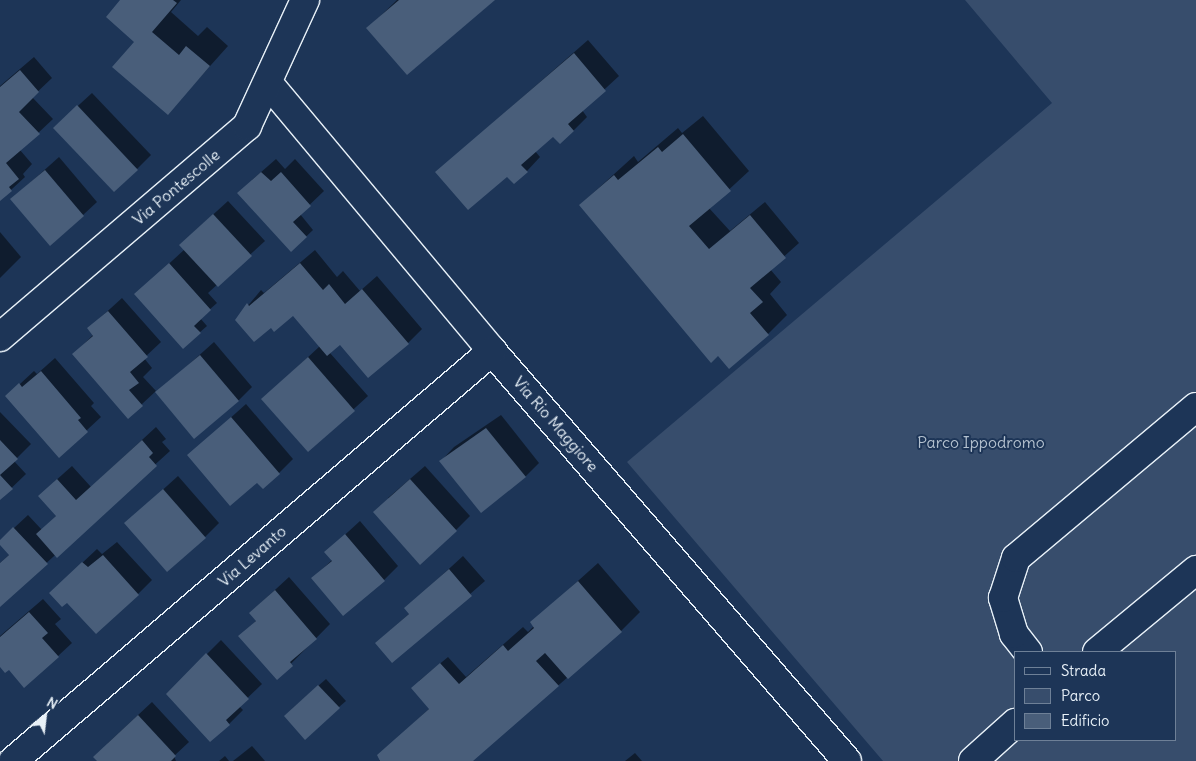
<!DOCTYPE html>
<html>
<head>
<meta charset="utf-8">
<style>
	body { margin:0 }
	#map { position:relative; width:1196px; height:761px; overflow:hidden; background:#1d3557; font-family:Delius,sans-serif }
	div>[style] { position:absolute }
	.green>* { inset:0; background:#374d6c }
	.shadow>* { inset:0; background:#0007 }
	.building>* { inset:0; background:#495e7a }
	.roads { filter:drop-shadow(1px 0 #e8f1f8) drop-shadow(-1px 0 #e8f1f8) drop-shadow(0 1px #e8f1f8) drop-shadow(0 -1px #e8f1f8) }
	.minor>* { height:28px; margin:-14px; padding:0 14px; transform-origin:14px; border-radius:14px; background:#1d3557 }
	span { translate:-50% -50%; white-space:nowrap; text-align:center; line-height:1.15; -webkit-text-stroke:4px #1d3557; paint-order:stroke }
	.street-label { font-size:16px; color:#e8f1f8 }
	.park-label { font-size:16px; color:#b3c0ce }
	.legend { position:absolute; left:1014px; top:651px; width:162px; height:90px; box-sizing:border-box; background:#1d3557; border:1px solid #6e8097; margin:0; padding:6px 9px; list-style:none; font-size:15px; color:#e8f1f8 }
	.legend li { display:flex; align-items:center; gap:10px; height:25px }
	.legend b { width:25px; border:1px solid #6e8097 }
	.north { position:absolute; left:20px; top:691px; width:50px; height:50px; -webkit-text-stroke:4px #1d3557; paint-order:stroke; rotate:29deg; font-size:14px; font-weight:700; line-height:20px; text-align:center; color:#e8f1f8 }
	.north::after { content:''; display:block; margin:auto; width:18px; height:22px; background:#e8f1f8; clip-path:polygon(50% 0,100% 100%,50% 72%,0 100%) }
</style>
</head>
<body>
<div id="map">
	<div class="green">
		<i style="clip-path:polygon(evenodd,965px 0,1196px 0,1196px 761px,883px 761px,627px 462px,1052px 103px,965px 0,1015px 652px,1175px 652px,1175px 740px,1015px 740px,1015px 652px)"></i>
	</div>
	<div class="shadow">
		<i style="clip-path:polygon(122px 0,181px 0,171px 12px,198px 36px,207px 27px,228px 46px,168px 113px)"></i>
		<i style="clip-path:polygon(397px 0,492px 0,368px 28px)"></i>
		<i style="clip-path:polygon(588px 40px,619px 76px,582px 110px,587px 117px,573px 131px,553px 135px,535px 151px,540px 157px,527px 171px,507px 175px,437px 172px)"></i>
		<i style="clip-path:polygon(34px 57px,52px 78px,32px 97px,53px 119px,20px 150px,32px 164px,23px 174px,25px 177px,0 200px,0 86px)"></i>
		<i style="clip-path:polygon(92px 93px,151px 155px,137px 169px,69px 114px)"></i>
		<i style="clip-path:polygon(703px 116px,749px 171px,709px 208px,730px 231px,765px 202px,799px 243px,770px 269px,781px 282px,770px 294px,787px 315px,768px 334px,580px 205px,634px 156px,638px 162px,678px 128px,682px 133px)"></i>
		<i style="clip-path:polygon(59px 157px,97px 202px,83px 215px,12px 199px)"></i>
		<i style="clip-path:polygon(276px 159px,285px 169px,295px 159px,324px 191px,300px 214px,313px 230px,291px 251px,252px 180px)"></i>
		<i style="clip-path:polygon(228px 201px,265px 241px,208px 293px,217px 303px,200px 318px,207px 326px,183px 347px,136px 294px,185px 249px,195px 231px)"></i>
		<i style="clip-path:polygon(0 232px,21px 257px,0 278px)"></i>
		<i style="clip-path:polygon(315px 250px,337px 277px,343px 271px,360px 291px,377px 276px,422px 329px,408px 343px,340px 344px,330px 353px,368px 396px,309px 450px,263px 399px,320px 346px,293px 314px,271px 326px,236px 320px,261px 290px,264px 293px)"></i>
		<i style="clip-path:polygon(122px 298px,161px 342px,144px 358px,152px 368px,143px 377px,156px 391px,128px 417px,74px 354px,94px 334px,89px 328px)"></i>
		<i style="clip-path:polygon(214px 342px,252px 387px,238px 401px,157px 393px)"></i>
		<i style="clip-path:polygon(55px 358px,94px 403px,91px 406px,101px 417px,59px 456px,7px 396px,34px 371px,37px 374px)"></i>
		<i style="clip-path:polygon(246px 404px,293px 459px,279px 473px,257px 481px,189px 455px)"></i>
		<i style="clip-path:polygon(0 412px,31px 444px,14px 461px,26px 474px,0 499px)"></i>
		<i style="clip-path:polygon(501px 415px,539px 463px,525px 477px,441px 461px,454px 447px)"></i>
		<i style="clip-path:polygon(156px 427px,166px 439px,162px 442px,170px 451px,0 605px,0 563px,10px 554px,0 541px,28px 515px,42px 530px,57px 515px,54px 482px,72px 466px,91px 487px)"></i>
		<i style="clip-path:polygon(425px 466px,470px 516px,456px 530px,388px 498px)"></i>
		<i style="clip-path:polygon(178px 476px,219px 523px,205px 537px,126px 523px)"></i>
		<i style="clip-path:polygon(360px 521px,398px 566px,384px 580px,313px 578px,332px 560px,326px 552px)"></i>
		<i style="clip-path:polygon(117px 542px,152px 580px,138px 594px,65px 579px,97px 549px,102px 554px)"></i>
		<i style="clip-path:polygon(463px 556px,485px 581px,393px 661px,376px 643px,410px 613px,406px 608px)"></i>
		<i style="clip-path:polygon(598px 563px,640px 612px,621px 631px,471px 761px,379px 761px,382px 758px,379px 755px,430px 708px,419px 681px,448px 657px,466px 677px,523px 627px,528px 632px,534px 626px,531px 623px)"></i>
		<i style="clip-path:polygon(289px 577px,330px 624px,277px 678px,240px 636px,257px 620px,250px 613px)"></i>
		<i style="clip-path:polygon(43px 599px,61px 619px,55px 624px,72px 643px,58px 656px,9px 668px,0 665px,0 636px)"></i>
		<i style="clip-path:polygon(221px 640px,262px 684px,239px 706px,243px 710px,229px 724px,167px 694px)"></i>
		<i style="clip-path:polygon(326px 679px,346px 701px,339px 707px,292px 709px)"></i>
		<i style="clip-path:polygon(152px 702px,189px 742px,174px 756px,176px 761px,98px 761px,108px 743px)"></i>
		<i style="clip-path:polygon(252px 746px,265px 761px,233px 761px)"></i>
		<i style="clip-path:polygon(635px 753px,642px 761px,625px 761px)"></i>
		<i style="clip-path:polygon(225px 756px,229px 761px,219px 761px)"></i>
	</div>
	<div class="building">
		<i style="clip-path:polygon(120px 0,173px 0,177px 3px,152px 32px,179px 55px,186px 46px,210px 66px,168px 115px,112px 67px,134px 42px,106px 17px)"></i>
		<i style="clip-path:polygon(399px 0,495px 0,407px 75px,366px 28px)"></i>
		<i style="clip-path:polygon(574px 53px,606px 91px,568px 124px,574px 131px,560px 144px,553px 137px,521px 165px,528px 172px,514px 184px,507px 177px,468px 210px,435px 172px)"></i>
		<i style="clip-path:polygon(20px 70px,39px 92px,19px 112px,40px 134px,6px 163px,19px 179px,9px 187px,12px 191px,0 201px,0 87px)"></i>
		<i style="clip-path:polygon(77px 105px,138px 170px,114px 192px,53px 128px)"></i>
		<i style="clip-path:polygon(683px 134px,731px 191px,689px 226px,709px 249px,750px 215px,786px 258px,750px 288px,763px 302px,750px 313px,769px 335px,729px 369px,718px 356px,711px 363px,579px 205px,614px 175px,618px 180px,658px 147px,662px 152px)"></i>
		<i style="clip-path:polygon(45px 170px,84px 216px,50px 246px,10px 199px)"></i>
		<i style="clip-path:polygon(261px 172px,271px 181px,281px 172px,311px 206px,293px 222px,307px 237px,291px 252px,237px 193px)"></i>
		<i style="clip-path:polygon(213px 214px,252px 256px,218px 287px,179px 245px)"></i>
		<i style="clip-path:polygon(169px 263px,211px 310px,194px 326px,201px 333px,183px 349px,134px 294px)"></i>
		<i style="clip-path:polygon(300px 263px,323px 290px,329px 284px,345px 304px,362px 289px,409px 344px,368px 378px,340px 345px,327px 356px,293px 316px,274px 332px,271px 328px,254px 342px,235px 320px,247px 303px,249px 306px)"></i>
		<i style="clip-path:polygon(108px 311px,148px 357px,130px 372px,139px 383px,129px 390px,143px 406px,128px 419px,72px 354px,93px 336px,87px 328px)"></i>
		<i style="clip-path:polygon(200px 355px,239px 401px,194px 439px,155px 392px)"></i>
		<i style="clip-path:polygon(308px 357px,355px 411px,308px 452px,261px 399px)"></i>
		<i style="clip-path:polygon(41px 371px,81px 418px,78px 420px,88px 432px,59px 458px,5px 396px,19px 383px,22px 387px)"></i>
		<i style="clip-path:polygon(231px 417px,280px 474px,263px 489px,257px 483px,230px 506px,187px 455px)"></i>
		<i style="clip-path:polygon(486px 428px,526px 477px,481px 513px,439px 461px)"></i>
		<i style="clip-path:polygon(0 440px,18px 459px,0 475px,13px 489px,0 500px)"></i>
		<i style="clip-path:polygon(142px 440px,153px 453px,149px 457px,157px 466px,57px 558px,36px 534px,56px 516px,38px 496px,57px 479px,76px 500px)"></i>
		<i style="clip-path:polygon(410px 479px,457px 531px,420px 565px,373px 512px)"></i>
		<i style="clip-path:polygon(163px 489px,206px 538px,167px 572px,124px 523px)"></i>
		<i style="clip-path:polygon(13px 527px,48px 564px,0 607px,0 563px,9px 555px,0 545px,0 540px)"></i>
		<i style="clip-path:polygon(345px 534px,385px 581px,343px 616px,311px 578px,332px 561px,324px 552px)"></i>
		<i style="clip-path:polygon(103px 555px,139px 595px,96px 634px,67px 603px,62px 607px,49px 593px,82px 562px,88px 567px)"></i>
		<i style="clip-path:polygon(449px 569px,472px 596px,392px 663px,375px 643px,409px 614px,404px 608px)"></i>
		<i style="clip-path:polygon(578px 581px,622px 632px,568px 679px,545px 653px,536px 661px,559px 686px,473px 761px,380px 761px,377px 755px,429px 709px,411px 688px,440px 663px,459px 684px,503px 645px,508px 651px,534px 628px,530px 622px)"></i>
		<i style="clip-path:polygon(275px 590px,317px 639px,290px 662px,293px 666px,277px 680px,238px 636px,256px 621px,249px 613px)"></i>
		<i style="clip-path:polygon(29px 612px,48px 633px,42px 638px,59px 657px,24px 688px,9px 670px,5px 673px,0 667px,0 637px)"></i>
		<i style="clip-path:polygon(206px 653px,249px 699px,226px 720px,230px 725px,210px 742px,166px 694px)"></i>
		<i style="clip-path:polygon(318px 685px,340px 708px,305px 740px,284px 716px)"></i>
		<i style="clip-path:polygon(138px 715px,176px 756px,171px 761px,97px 761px,93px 757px)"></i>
	</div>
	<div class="roads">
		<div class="minor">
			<i style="left:269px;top:84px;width:348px;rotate:50.1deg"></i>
			<i style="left:492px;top:351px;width:542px;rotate:49.11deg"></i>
			<i style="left:0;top:337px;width:325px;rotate:-40.5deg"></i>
			<i style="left:247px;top:126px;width:139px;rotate:-65.3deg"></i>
			<i style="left:1028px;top:652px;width:23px;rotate:-128deg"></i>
			<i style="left:1014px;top:634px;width:38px;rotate:-107deg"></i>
			<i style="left:1003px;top:598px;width:42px;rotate:-72deg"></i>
			<i style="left:1016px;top:558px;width:235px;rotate:-40deg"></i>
			<i style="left:1097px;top:652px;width:129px;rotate:-39.6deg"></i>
			<i style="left:13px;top:761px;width:631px;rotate:-40.56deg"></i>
			<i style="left:973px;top:761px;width:57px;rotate:-42.1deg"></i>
		</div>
	</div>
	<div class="street-label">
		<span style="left:176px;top:187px;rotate:-40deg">Via Pontescolle</span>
		<span style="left:556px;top:424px;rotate:49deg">Via Rio Maggiore</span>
		<span style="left:252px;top:556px;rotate:-41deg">Via Levanto</span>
	</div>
	<div class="park-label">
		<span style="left:981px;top:442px">Parco Ippodromo</span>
	</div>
	<ul class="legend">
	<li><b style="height:6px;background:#1d3557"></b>Strada</li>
	<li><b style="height:14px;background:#374d6c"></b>Parco</li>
	<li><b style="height:14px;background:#495e7a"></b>Edificio</li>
	</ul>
	<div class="north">N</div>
</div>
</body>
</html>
